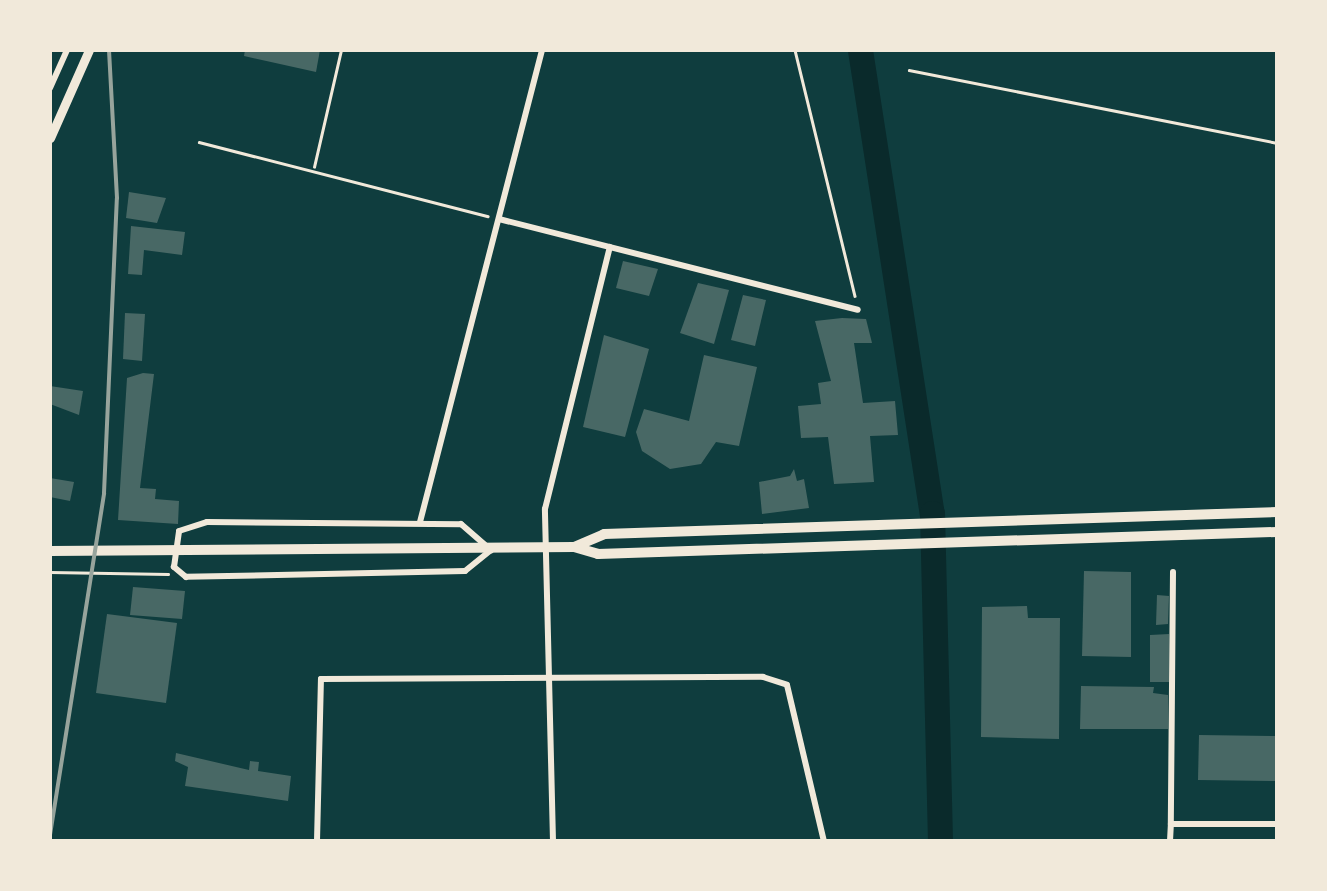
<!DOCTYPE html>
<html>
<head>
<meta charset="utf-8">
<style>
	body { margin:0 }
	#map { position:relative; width:1327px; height:891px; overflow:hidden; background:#0f3d3e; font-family:Roboto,sans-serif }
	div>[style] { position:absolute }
	.river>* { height:25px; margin:-12.5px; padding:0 12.5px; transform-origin:12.5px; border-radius:12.5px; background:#0a2a2b }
	.building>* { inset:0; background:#486865 }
	.path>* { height:2.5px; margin:-1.25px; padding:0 1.25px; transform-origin:1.25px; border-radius:1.25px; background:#f1e9da }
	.minor>* { height:6px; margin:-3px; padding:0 3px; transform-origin:3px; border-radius:3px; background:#f1e9da }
	.secondary>* { height:9px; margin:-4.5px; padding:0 4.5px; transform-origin:4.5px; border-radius:4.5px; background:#f1e9da }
	.primary>* { height:10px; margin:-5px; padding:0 5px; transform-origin:5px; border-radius:5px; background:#f1e9da }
	.rail>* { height:4px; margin:-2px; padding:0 2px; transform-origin:2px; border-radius:2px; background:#97a49c }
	span { translate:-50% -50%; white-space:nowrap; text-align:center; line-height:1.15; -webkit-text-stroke:9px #f1e9da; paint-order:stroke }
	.frame { position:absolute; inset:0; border:52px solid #f1e9da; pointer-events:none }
</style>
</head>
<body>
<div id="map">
	<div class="river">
		<i style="left:860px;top:50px;width:469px;rotate:81.2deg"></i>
		<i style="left:932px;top:513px;width:328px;rotate:88.6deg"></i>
	</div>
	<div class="building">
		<i style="clip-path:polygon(245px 50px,320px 50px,316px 72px,244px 56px)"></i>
		<i style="clip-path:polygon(129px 192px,166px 198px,157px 223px,126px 218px)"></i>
		<i style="clip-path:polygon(131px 226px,185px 232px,182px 255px,144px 250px,142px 275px,128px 274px)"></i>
		<i style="clip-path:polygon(623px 261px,658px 269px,649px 296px,616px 288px)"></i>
		<i style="clip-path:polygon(698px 283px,729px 290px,714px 344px,680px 333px)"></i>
		<i style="clip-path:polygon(743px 295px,766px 300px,755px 346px,731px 340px)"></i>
		<i style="clip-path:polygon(125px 313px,145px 314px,142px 361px,123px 359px)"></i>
		<i style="clip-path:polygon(842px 318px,866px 319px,872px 343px,854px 343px,863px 403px,895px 401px,898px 435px,870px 436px,874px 482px,834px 484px,828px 437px,801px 438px,798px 406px,821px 404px,818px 383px,831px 381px,815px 321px)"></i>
		<i style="clip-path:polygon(604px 335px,649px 349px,625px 437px,583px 427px)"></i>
		<i style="clip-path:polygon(704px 355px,757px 367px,739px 446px,716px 442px,701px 464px,670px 469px,642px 451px,636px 432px,644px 409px,689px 421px)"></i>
		<i style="clip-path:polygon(143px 373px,154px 374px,140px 488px,156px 489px,155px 499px,179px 501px,178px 524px,118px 520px,127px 378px)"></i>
		<i style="clip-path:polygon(50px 386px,83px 391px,79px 415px,50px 404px)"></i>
		<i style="clip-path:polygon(794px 469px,797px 481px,804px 479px,809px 508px,762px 514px,759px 482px,790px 476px)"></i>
		<i style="clip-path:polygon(50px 478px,74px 482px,70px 501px,50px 497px)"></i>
		<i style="clip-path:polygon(1084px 571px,1131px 572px,1131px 657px,1082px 656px)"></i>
		<i style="clip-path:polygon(133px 587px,185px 591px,182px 619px,130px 615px)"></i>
		<i style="clip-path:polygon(1157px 595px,1169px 596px,1168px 624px,1156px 625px)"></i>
		<i style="clip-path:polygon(1027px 606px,1028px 618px,1060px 618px,1059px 739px,981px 737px,982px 607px)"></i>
		<i style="clip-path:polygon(107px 614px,177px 623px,166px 703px,96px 693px)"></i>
		<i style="clip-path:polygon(1169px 634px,1169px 682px,1150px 682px,1150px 635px)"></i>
		<i style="clip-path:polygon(1081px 686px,1154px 687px,1153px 693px,1168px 695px,1168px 729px,1080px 729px)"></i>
		<i style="clip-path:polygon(1199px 735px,1277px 736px,1277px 781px,1198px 780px)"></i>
		<i style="clip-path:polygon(176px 753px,249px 770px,250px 761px,259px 762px,258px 771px,291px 776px,288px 801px,185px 786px,188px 767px,175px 761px)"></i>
	</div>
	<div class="path">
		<i style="left:795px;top:50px;width:253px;rotate:76.3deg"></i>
		<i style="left:909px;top:70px;width:375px;rotate:11.2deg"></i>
		<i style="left:199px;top:142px;width:298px;rotate:14.4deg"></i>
		<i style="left:314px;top:167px;width:120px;rotate:-77deg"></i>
		<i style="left:50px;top:572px;width:118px;rotate:1deg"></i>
	</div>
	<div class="minor">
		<i style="left:50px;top:88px;width:42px;rotate:-65.9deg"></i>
		<i style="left:499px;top:219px;width:370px;rotate:14.2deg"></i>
		<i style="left:207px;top:522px;width:254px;rotate:0.5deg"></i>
		<i style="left:461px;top:524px;width:40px;rotate:41deg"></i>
		<i style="left:491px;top:550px;width:33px;rotate:141deg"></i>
		<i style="left:465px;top:571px;width:279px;rotate:178.8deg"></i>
		<i style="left:186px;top:577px;width:16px;rotate:-140deg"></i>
		<i style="left:174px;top:567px;width:36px;rotate:-82deg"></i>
		<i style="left:179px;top:531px;width:29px;rotate:-18deg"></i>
		<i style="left:420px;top:522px;width:488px;rotate:-75.5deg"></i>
		<i style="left:1173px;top:572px;width:252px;rotate:90.5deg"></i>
		<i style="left:1171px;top:824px;width:106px"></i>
		<i style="left:317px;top:841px;width:162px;rotate:-88.6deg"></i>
		<i style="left:321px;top:679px;width:442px;rotate:-0.3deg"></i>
		<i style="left:763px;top:677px;width:25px;rotate:18deg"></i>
		<i style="left:787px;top:685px;width:160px;rotate:76.7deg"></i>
		<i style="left:553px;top:841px;width:332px;rotate:-91.4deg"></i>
		<i style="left:545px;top:509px;width:270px;rotate:-76.1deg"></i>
		<i style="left:1170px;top:841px;width:17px;rotate:-87deg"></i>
	</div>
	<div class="secondary">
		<i style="left:50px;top:138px;width:96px;rotate:-66.1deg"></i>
	</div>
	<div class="primary">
		<i style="left:574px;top:547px;width:33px;rotate:-23deg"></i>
		<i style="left:604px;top:534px;width:673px;rotate:-1.87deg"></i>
		<i style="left:50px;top:551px;width:524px;rotate:-0.44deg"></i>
		<i style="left:574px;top:547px;width:25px;rotate:16deg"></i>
		<i style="left:598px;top:554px;width:679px;rotate:-1.86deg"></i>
	</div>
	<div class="rail">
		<i style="left:50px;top:835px;width:346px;rotate:-81deg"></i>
		<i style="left:104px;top:493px;width:295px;rotate:-87.5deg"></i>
		<i style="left:117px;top:198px;width:148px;rotate:-93.1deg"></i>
	</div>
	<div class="frame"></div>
</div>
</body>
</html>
